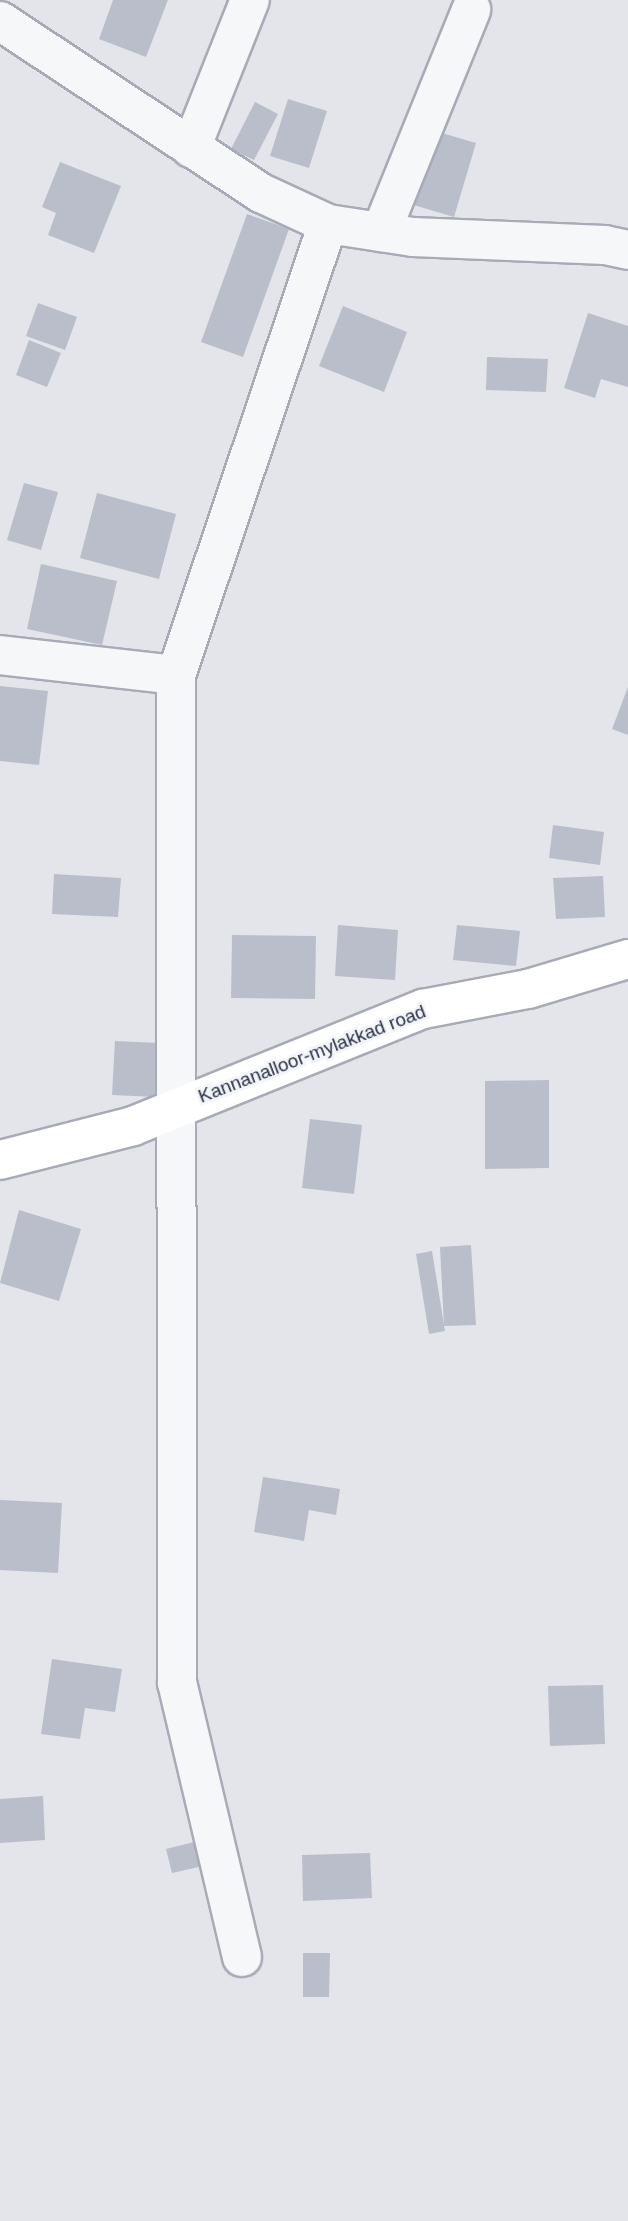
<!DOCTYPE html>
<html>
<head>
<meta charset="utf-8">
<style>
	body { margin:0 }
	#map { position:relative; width:628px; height:2221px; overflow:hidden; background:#e3e5eb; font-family:Arial,sans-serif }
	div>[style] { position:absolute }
	.building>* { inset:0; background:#babeca }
	.roads { filter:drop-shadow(2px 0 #a8abb6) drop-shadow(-2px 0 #a8abb6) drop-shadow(0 2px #a8abb6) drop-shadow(0 -2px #a8abb6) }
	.minor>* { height:38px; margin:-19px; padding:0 19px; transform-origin:19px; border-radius:19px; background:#f6f7f9 }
	.major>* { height:38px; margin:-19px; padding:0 19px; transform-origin:19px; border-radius:19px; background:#fff }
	span { translate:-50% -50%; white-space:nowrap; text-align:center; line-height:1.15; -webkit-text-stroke:6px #f3f5f9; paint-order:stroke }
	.street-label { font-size:19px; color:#2a3145 }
</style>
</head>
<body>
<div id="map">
	<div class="building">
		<i style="clip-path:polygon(113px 0,168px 0,146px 57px,99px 39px)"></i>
		<i style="clip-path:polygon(288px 99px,327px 111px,309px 168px,270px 156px)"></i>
		<i style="clip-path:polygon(255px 102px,278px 114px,254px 160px,231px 149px)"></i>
		<i style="clip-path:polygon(418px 126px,476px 143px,454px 217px,397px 200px)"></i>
		<i style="clip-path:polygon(60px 162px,121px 186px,94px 253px,48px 235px,56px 213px,42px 207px)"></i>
		<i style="clip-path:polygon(247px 214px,289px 229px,243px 357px,201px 342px)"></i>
		<i style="clip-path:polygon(38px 303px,77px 317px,65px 350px,26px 336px)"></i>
		<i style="clip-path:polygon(343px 306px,407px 332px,384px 392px,319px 366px)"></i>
		<i style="clip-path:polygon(588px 313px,628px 326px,628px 387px,601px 379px,595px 398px,564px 388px)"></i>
		<i style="clip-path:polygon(29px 340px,61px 353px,47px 387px,16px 375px)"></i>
		<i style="clip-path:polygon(487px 357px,548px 359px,546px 392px,486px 390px)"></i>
		<i style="clip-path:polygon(24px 483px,58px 492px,41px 550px,7px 540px)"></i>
		<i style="clip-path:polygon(97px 493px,176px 514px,159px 579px,80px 558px)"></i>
		<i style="clip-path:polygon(41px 564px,117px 581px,102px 645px,27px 629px)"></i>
		<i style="clip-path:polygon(0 686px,48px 691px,39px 765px,0 761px)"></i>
		<i style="clip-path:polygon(628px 687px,628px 735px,612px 729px)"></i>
		<i style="clip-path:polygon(553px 825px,604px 832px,600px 865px,549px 858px)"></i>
		<i style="clip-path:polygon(54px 874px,121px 878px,118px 917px,52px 914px)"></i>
		<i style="clip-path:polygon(603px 876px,605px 917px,556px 919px,553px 878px)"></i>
		<i style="clip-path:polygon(338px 925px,398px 930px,395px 980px,335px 976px)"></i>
		<i style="clip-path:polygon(457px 925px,520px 931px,516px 966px,453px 960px)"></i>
		<i style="clip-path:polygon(232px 935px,316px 936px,315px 999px,231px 998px)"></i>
		<i style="clip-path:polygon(115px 1041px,159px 1043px,156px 1097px,112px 1095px)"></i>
		<i style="clip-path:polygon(549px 1080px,549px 1168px,485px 1169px,485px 1081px)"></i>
		<i style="clip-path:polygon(310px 1119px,362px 1125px,354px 1194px,302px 1188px)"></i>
		<i style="clip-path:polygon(19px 1210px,81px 1229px,59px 1301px,0 1283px)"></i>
		<i style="clip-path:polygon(471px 1245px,476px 1325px,444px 1326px,440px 1247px)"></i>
		<i style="clip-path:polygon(432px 1251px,445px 1331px,429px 1334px,416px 1254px)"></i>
		<i style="clip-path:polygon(263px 1477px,340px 1489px,336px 1515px,309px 1510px,304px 1541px,254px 1532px)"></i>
		<i style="clip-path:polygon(0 1500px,62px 1503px,58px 1573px,0 1570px)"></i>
		<i style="clip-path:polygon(52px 1659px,122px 1669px,115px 1712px,85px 1708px,80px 1739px,41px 1734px)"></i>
		<i style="clip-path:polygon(603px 1685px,605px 1744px,550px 1746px,548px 1686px)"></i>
		<i style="clip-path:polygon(43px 1796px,45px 1840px,0 1843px,0 1799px)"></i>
		<i style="clip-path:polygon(210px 1838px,216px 1863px,172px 1873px,166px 1849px)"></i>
		<i style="clip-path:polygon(370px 1853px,372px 1898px,303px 1901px,302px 1855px)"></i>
		<i style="clip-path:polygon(303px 1953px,330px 1953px,329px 1997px,303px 1997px)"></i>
	</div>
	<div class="roads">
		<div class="minor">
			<i style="left:0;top:21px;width:313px;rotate:33.4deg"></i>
			<i style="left:261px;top:193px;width:74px;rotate:24.8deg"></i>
			<i style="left:328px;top:224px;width:86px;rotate:8.7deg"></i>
			<i style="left:413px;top:237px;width:192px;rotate:2.4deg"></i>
			<i style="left:605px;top:245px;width:24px;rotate:12deg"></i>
			<i style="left:191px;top:148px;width:159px;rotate:-68.3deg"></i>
			<i style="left:381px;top:232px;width:240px;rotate:-67.9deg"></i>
			<i style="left:0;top:655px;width:177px;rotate:6.5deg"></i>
			<i style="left:242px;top:1957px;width:282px;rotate:-103.3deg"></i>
			<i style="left:177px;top:1683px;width:1008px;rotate:-90.06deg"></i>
			<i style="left:176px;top:675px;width:476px;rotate:-71.4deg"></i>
		</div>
		<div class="major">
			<i style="left:0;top:1160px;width:137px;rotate:-14.3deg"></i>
			<i style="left:133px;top:1126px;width:313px;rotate:-22deg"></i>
			<i style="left:423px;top:1009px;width:107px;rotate:-10.8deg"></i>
			<i style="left:528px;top:989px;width:104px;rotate:-16.7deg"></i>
		</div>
	</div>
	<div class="street-label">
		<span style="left:312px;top:1054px;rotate:-21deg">Kannanalloor-mylakkad road</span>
	</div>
</div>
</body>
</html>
